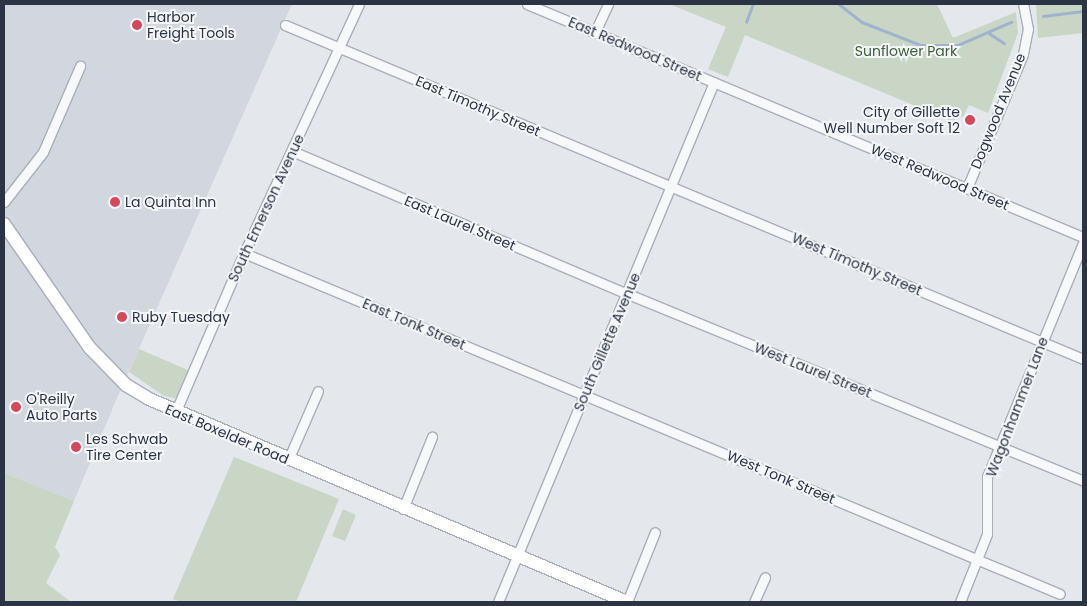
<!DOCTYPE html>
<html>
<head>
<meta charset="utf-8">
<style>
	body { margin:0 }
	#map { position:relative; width:1087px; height:606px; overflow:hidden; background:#e4e7ec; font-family:Poppins,sans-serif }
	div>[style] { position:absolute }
	.built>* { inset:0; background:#d2d6de }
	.green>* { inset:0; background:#c9d6c5 }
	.stream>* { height:2.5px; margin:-1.25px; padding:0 1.25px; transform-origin:1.25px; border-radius:1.25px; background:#9fb4cc }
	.roads { filter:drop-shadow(1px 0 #a9aeb7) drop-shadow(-1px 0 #a9aeb7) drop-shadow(0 1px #a9aeb7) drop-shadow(0 -1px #a9aeb7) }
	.street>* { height:9px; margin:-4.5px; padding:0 4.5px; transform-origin:4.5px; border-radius:4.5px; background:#f7f8fa }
	.secondary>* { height:12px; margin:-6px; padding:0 6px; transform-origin:6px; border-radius:6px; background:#fff }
	.dots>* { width:14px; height:14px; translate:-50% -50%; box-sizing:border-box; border:2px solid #f4f6f9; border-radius:50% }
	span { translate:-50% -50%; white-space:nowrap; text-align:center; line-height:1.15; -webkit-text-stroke:4px #f4f6f9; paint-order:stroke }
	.poi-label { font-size:14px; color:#2b3445 }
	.left { translate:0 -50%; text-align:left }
	.right { translate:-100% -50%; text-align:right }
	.street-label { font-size:14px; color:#2b3445 }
	.park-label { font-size:14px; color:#3f6138 }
	.frame { position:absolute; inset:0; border:5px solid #2b3445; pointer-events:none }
</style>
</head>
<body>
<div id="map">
	<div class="built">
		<i style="clip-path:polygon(4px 4px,292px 4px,114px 405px,74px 501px,4px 473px)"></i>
	</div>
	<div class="green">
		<i style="clip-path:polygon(669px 4px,937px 4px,953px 38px,1016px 12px,1018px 33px,988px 113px,969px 105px,963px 117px,957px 115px,954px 122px,745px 35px,728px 77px,708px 69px,726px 27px)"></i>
		<i style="clip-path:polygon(1036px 4px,1083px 4px,1083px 33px,1038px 38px)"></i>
		<i style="clip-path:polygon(139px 349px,190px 371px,178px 399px,164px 396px,129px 372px)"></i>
		<i style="clip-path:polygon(234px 457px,339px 499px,296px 602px,182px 602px,173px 599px)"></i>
		<i style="clip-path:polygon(4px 473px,74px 501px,55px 547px,60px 555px,46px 583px,71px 602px,4px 602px)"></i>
		<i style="clip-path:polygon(343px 509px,356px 515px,345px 541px,332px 536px)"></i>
	</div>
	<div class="stream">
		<i style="left:839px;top:4px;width:29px;rotate:38deg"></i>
		<i style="left:862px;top:22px;width:63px;rotate:21.3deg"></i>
		<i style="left:921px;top:45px;width:37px"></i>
		<i style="left:958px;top:45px;width:58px;rotate:-23.5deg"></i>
		<i style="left:1043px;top:16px;width:40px;rotate:-7.1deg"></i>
		<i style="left:746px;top:22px;width:19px;rotate:-69deg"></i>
		<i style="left:989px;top:33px;width:18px;rotate:34deg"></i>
	</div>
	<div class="roads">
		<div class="street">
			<i style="left:527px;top:4px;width:603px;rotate:22.74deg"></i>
			<i style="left:285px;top:25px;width:865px;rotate:22.71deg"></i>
			<i style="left:595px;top:32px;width:31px;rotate:-65deg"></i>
			<i style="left:292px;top:151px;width:365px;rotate:23.1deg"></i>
			<i style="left:628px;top:294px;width:492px;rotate:22.3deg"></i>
			<i style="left:967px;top:188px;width:145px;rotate:-67.3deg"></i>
			<i style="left:1023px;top:54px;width:25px;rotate:-79deg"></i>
			<i style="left:1028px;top:29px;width:25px;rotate:-101deg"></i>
			<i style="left:4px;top:202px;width:63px;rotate:-52deg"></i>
			<i style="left:43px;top:152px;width:94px;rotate:-66.7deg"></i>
			<i style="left:244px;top:253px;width:884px;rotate:22.68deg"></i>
			<i style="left:175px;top:413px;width:174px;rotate:-66.7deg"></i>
			<i style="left:244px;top:253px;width:274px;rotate:-65.2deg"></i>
			<i style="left:288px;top:460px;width:75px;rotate:-66.5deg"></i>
			<i style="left:403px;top:509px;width:78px;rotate:-68.1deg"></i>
			<i style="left:498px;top:602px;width:563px;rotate:-67.44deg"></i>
			<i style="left:627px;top:602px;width:75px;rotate:-68.2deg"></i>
			<i style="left:754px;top:602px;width:27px;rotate:-66deg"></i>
			<i style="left:960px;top:602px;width:73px;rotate:-68.3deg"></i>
			<i style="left:987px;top:534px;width:57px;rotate:-90deg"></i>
			<i style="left:987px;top:477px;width:253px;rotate:-67.7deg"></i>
		</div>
		<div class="secondary">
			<i style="left:4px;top:224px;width:151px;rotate:55.3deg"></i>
			<i style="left:90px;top:348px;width:52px;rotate:45.8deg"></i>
			<i style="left:126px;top:385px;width:27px;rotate:31deg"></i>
			<i style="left:149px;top:399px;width:519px;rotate:23.01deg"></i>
		</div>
	</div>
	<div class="dots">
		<i style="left:137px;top:25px;background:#d1495b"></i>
		<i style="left:970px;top:120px;background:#d1495b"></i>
		<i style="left:115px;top:202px;background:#d1495b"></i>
		<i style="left:122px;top:317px;background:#d1495b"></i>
		<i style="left:16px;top:407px;background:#d1495b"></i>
		<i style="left:76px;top:447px;background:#d1495b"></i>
	</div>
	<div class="poi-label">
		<span class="left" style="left:147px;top:25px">Harbor<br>Freight Tools</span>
		<span class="right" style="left:960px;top:120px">City of Gillette<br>Well Number Soft 12</span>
		<span class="left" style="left:125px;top:202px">La Quinta Inn</span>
		<span class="left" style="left:132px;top:317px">Ruby Tuesday</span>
		<span class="left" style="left:26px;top:407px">O'Reilly<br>Auto Parts</span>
		<span class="left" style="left:86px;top:447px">Les Schwab<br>Tire Center</span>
	</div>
	<div class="street-label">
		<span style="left:635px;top:49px;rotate:23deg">East Redwood Street</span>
		<span style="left:478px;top:106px;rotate:23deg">East Timothy Street</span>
		<span style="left:998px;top:111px;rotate:-68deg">Dogwood Avenue</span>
		<span style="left:940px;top:177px;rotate:23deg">West Redwood Street</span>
		<span style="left:266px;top:208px;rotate:-65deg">South Emerson Avenue</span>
		<span style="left:460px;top:223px;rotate:23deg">East Laurel Street</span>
		<span style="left:857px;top:264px;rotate:23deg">West Timothy Street</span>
		<span style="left:414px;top:324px;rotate:23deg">East Tonk Street</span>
		<span style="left:607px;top:342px;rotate:-67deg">South Gillette Avenue</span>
		<span style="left:813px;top:370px;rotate:22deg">West Laurel Street</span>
		<span style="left:1017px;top:407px;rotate:-69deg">Wagonhammer Lane</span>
		<span style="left:227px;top:434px;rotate:23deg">East Boxelder Road</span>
		<span style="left:781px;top:477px;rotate:23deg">West Tonk Street</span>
	</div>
	<div class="park-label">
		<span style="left:906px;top:51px">Sunflower Park</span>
	</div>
	<div class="frame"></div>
</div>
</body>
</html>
